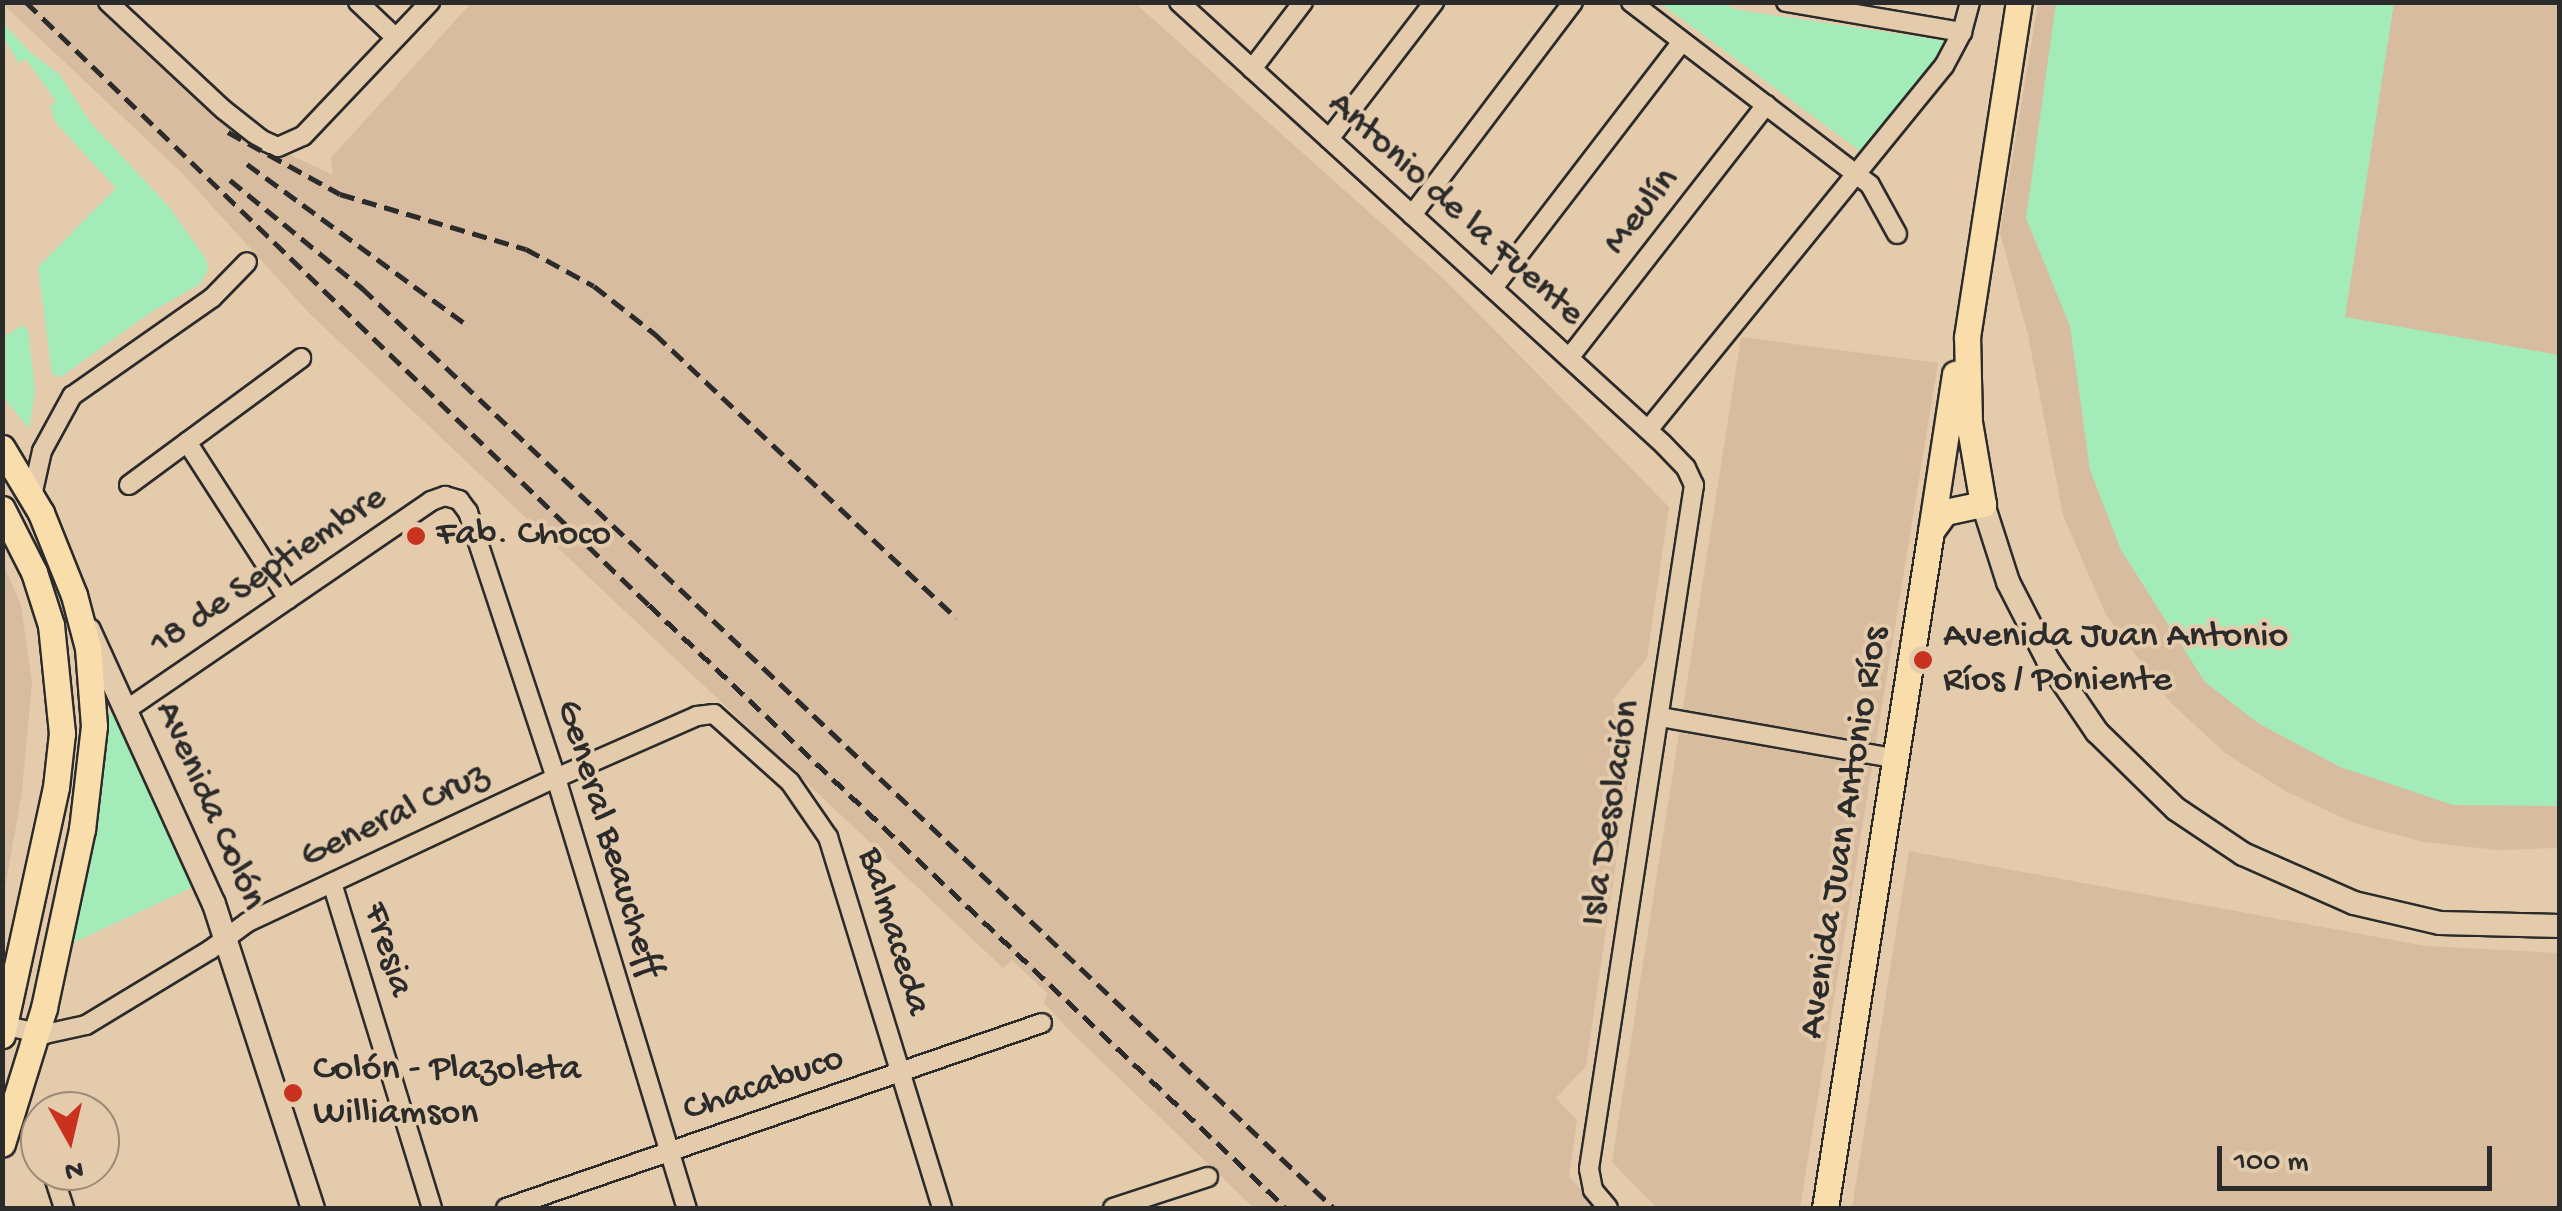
<!DOCTYPE html>
<html>
<head>
<meta charset="utf-8">
<style>
	body { margin:0 }
	#map { position:relative; width:2562px; height:1211px; overflow:hidden; background:#e4cbac; font-family:"Gochi Hand",sans-serif }
	div>[style] { position:absolute }
	.built>* { inset:0; background:#d8bc9f }
	.green>* { inset:0; background:#a3ecba }
	.roads { filter:drop-shadow(2px 0 #2b2b2b) drop-shadow(-2px 0 #2b2b2b) drop-shadow(0 2px #2b2b2b) drop-shadow(0 -2px #2b2b2b) }
	.street>* { height:18px; margin:-9px; padding:0 9px; transform-origin:9px; border-radius:9px; background:#e4cbac }
	.secondary>* { height:22px; margin:-11px; padding:0 11px; transform-origin:11px; border-radius:11px; background:#e4cbac }
	.primary>* { height:25px; margin:-12.5px; padding:0 12.5px; transform-origin:12.5px; border-radius:12.5px; background:#f9deab }
	.rail>* { height:5px; margin-top:-2.5px; transform-origin:0; background:repeating-linear-gradient(90deg,#2b2b2b 0 15px,transparent 0 23px) }
	.dots>* { width:28px; height:28px; translate:-50% -50%; box-sizing:border-box; border:5px solid #e4cbac; border-radius:50% }
	span { translate:-50% -50%; white-space:nowrap; text-align:center; line-height:1.15; -webkit-text-stroke:8px #e4cbac; paint-order:stroke }
	.street-label { font-size:38px; color:#2b2b2b }
	.poi-label { font-size:38px; color:#2b2b2b }
	.left { translate:0 -50%; text-align:left }
	.frame { position:absolute; inset:0; border:5px solid #2b2b2b; pointer-events:none }
	.north { position:absolute; left:20px; top:1091px; width:100px; height:100px; box-sizing:border-box; background:#e4cbac; border:2px solid #9a8b78; border-radius:50%; rotate:172deg; font-size:28px; font-weight:700; line-height:40px; text-align:center; color:#2b2b2b }
	.north::after { content:''; display:block; margin:auto; width:35px; height:45px; background:#c8321e; clip-path:polygon(50% 0,100% 100%,50% 72%,0 100%) }
	.scale { position:absolute; left:2217px; top:1146px; width:275px; height:45px; box-sizing:border-box; border:5px solid #2b2b2b; border-top:0; padding-left:12px; font-size:30px; line-height:35px; white-space:nowrap; color:#2b2b2b; -webkit-text-stroke:8px #e4cbac; paint-order:stroke }
</style>
</head>
<body>
<div id="map">
	<div class="built">
		<i style="clip-path:polygon(2px 3px,100px 3px,277px 149px,333px 175px,331px 158px,471px 3px,1135px 3px,1446px 281px,1669px 507px,1647px 658px,1612px 701px,1636px 725px,1586px 1066px,1556px 1098px,1577px 1120px,1569px 1177px,1599px 1208px,1254px 1208px,1071px 1032px,1044px 1003px,1047px 993px,1012px 960px,1003px 968px,310px 314px,182px 173px)"></i>
		<i style="clip-path:polygon(2038px 3px,2559px 3px,2559px 848px,2497px 850px,2424px 842px,2354px 823px,2287px 792px,2225px 753px,2171px 703px,2106px 615px,2063px 515px,2028px 335px,2000px 233px)"></i>
		<i style="clip-path:polygon(1741px 337px,1938px 363px,1800px 1208px,1657px 1208px,1612px 1162px)"></i>
		<i style="clip-path:polygon(3px 564px,21px 605px,32px 682px,22px 791px,3px 900px)"></i>
		<i style="clip-path:polygon(1909px 851px,2426px 946px,2559px 953px,2559px 1208px,1852px 1208px)"></i>
	</div>
	<div class="green">
		<i style="clip-path:polygon(1660px 3px,1720px 3px,1739px 10px,1946px 41px,1948px 47px,1860px 151px)"></i>
		<i style="clip-path:polygon(2056px 3px,2394px 3px,2345px 317px,2559px 355px,2559px 806px,2453px 805px,2340px 767px,2258px 723px,2205px 682px,2121px 550px,2090px 470px,2070px 326px,2026px 218px)"></i>
		<i style="clip-path:polygon(2px 22px,31px 53px,59px 74px,90px 122px,169px 207px,206px 259px,208px 269px,200px 284px,151px 312px,61px 377px,52px 374px,38px 267px,116px 188px,56px 123px,50px 107px,56px 101px,26px 59px,19px 63px,3px 38px)"></i>
		<i style="clip-path:polygon(23px 325px,28px 331px,35px 390px,29px 429px,3px 396px,3px 337px)"></i>
		<i style="clip-path:polygon(115px 713px,195px 886px,66px 946px,105px 714px)"></i>
	</div>
	<div class="roads">
		<div class="street">
			<i style="left:108px;top:2px;width:158px;rotate:43deg"></i>
			<i style="left:224px;top:110px;width:48px;rotate:38.3deg"></i>
			<i style="left:262px;top:140px;width:17px;rotate:24deg"></i>
			<i style="left:278px;top:147px;width:27px;rotate:-24deg"></i>
			<i style="left:303px;top:136px;width:185px;rotate:-46.5deg"></i>
			<i style="left:358px;top:2px;width:52px;rotate:43.5deg"></i>
			<i style="left:1179px;top:2px;width:655px;rotate:42.4deg"></i>
			<i style="left:1663px;top:444px;width:33px;rotate:46deg"></i>
			<i style="left:1686px;top:468px;width:19px;rotate:65deg"></i>
			<i style="left:1694px;top:485px;width:692px;rotate:98.73deg"></i>
			<i style="left:1589px;top:1169px;width:21px;rotate:79deg"></i>
			<i style="left:1593px;top:1190px;width:23px;rotate:50deg"></i>
			<i style="left:1631px;top:2px;width:301px;rotate:37.4deg"></i>
			<i style="left:1870px;top:185px;width:56px;rotate:61.1deg"></i>
			<i style="left:1786px;top:2px;width:179px;rotate:9.7deg"></i>
			<i style="left:1252px;top:69px;width:84px;rotate:-52.7deg"></i>
			<i style="left:1329px;top:139px;width:173px;rotate:-52.5deg"></i>
			<i style="left:1412px;top:215px;width:267px;rotate:-52.9deg"></i>
			<i style="left:1493px;top:288px;width:310px;rotate:-52.5deg"></i>
			<i style="left:1569px;top:358px;width:321px;rotate:-52.1deg"></i>
			<i style="left:1648px;top:430px;width:469px;rotate:-50.9deg"></i>
			<i style="left:1944px;top:66px;width:38px;rotate:-62deg"></i>
			<i style="left:1962px;top:32px;width:31px;rotate:-75deg"></i>
			<i style="left:187px;top:442px;width:187px;rotate:57.2deg"></i>
			<i style="left:129px;top:485px;width:214px;rotate:-36.4deg"></i>
			<i style="left:32px;top:496px;width:46px;rotate:-77.5deg"></i>
			<i style="left:42px;top:451px;width:63px;rotate:-61.4deg"></i>
			<i style="left:72px;top:396px;width:171px;rotate:-35deg"></i>
			<i style="left:212px;top:298px;width:50px;rotate:-45.8deg"></i>
			<i style="left:126px;top:710px;width:370px;rotate:-34.4deg"></i>
			<i style="left:431px;top:501px;width:15px;rotate:-20deg"></i>
			<i style="left:445px;top:496px;width:15px;rotate:16deg"></i>
			<i style="left:459px;top:500px;width:15px;rotate:53deg"></i>
			<i style="left:468px;top:512px;width:280px;rotate:71.7deg"></i>
			<i style="left:556px;top:778px;width:450px;rotate:73.1deg"></i>
			<i style="left:1660px;top:717px;width:241px;rotate:10deg"></i>
			<i style="left:332px;top:883px;width:340px;rotate:72.9deg"></i>
			<i style="left:5px;top:1026px;width:41px;rotate:11.3deg"></i>
			<i style="left:45px;top:1034px;width:42px;rotate:-12.4deg"></i>
			<i style="left:86px;top:1025px;width:145px;rotate:-31.2deg"></i>
			<i style="left:210px;top:950px;width:47px;rotate:-36.4deg"></i>
			<i style="left:248px;top:922px;width:340px;rotate:-25.1deg"></i>
			<i style="left:556px;top:778px;width:154px;rotate:-23.7deg"></i>
			<i style="left:697px;top:716px;width:17px;rotate:-7deg"></i>
			<i style="left:714px;top:714px;width:102px;rotate:41.8deg"></i>
			<i style="left:790px;top:782px;width:67px;rotate:55.4deg"></i>
			<i style="left:828px;top:837px;width:388px;rotate:72.9deg"></i>
			<i style="left:52px;top:1171px;width:39px;rotate:72deg"></i>
			<i style="left:506px;top:1208px;width:567px;rotate:-19.04deg"></i>
			<i style="left:1113px;top:1208px;width:100px;rotate:-18.1deg"></i>
		</div>
		<div class="secondary">
			<i style="left:1983px;top:504px;width:82px;rotate:72.2deg"></i>
			<i style="left:2008px;top:582px;width:88px;rotate:62.9deg"></i>
			<i style="left:2048px;top:660px;width:87px;rotate:55.8deg"></i>
			<i style="left:2097px;top:732px;width:110px;rotate:44.3deg"></i>
			<i style="left:2176px;top:809px;width:81px;rotate:33.9deg"></i>
			<i style="left:2243px;top:854px;width:121px;rotate:23.8deg"></i>
			<i style="left:2354px;top:903px;width:88px;rotate:13.1deg"></i>
			<i style="left:2440px;top:923px;width:120px;rotate:1.4deg"></i>
			<i style="left:89px;top:630px;width:301px;rotate:65.5deg"></i>
			<i style="left:214px;top:904px;width:320px;rotate:72deg"></i>
		</div>
		<div class="primary">
			<i style="left:2px;top:448px;width:76px;rotate:59deg"></i>
			<i style="left:41px;top:513px;width:88px;rotate:68.1deg"></i>
			<i style="left:74px;top:595px;width:55px;rotate:75.2deg"></i>
			<i style="left:88px;top:648px;width:78px;rotate:85.6deg"></i>
			<i style="left:94px;top:726px;width:104px;rotate:96.6deg"></i>
			<i style="left:82px;top:829px;width:183px;rotate:102deg"></i>
			<i style="left:44px;top:1008px;width:142px;rotate:107.2deg"></i>
			<i style="left:2px;top:509px;width:71px;rotate:63.1deg"></i>
			<i style="left:34px;top:572px;width:56px;rotate:72.2deg"></i>
			<i style="left:51px;top:625px;width:109px;rotate:84.2deg"></i>
			<i style="left:62px;top:733px;width:54px;rotate:96.3deg"></i>
			<i style="left:56px;top:787px;width:254px;rotate:102.3deg"></i>
			<i style="left:1931px;top:531px;width:159px;rotate:-81.3deg"></i>
			<i style="left:1825px;top:1208px;width:685px;rotate:-81.1deg"></i>
			<i style="left:1931px;top:531px;width:24px;rotate:-54deg"></i>
			<i style="left:1945px;top:512px;width:39px;rotate:-12deg"></i>
			<i style="left:1983px;top:504px;width:83px;rotate:-99.7deg"></i>
			<i style="left:1969px;top:422px;width:85px;rotate:-91.3deg"></i>
			<i style="left:1967px;top:337px;width:339px;rotate:-81.2deg"></i>
		</div>
	</div>
	<div class="rail">
		<i style="left:26px;top:2px;width:867px;rotate:44.07deg"></i>
		<i style="left:649px;top:605px;width:877px;rotate:43.43deg"></i>
		<i style="left:228px;top:132px;width:128px;rotate:29deg"></i>
		<i style="left:340px;top:194px;width:194px;rotate:16.5deg"></i>
		<i style="left:526px;top:249px;width:77px;rotate:28.6deg"></i>
		<i style="left:594px;top:286px;width:78px;rotate:38.2deg"></i>
		<i style="left:655px;top:334px;width:414px;rotate:43.3deg"></i>
		<i style="left:247px;top:164px;width:268px;rotate:36.2deg"></i>
		<i style="left:230px;top:180px;width:171px;rotate:39.3deg"></i>
		<i style="left:362px;top:288px;width:1338px;rotate:43.43deg"></i>
	</div>
	<div class="dots">
		<i style="left:416px;top:536px;background:#c8321e"></i>
		<i style="left:1923px;top:660px;background:#c8321e"></i>
		<i style="left:293px;top:1093px;background:#c8321e"></i>
	</div>
	<div class="street-label">
		<span style="left:1455px;top:210px;rotate:42deg">Antonio de la Fuente</span>
		<span style="left:1642px;top:212px;rotate:-52deg">Meulín</span>
		<span style="left:269px;top:572px;rotate:-34deg">18 de Septiembre</span>
		<span style="left:209px;top:806px;rotate:66deg">Avenida Colón</span>
		<span style="left:1612px;top:813px;rotate:-81deg">Isla Desolación</span>
		<span style="left:395px;top:817px;rotate:-25deg">General Cruz</span>
		<span style="left:1846px;top:833px;rotate:-81deg">Avenida Juan Antonio Ríos</span>
		<span style="left:607px;top:839px;rotate:73deg">General Beaucheff</span>
		<span style="left:892px;top:932px;rotate:73deg">Balmaceda</span>
		<span style="left:386px;top:950px;rotate:73deg">Fresia</span>
		<span style="left:764px;top:1086px;rotate:-19deg">Chacabuco</span>
	</div>
	<div class="poi-label">
		<span class="left" style="left:436px;top:536px">Fab. Choco</span>
		<span class="left" style="left:1943px;top:660px">Avenida Juan Antonio<br>Ríos / Poniente</span>
		<span class="left" style="left:313px;top:1093px">Colón - Plazoleta<br>Williamson</span>
	</div>
	<div class="frame"></div>
	<div class="north">N</div>
	<div class="scale">100 m</div>
</div>
</body>
</html>
